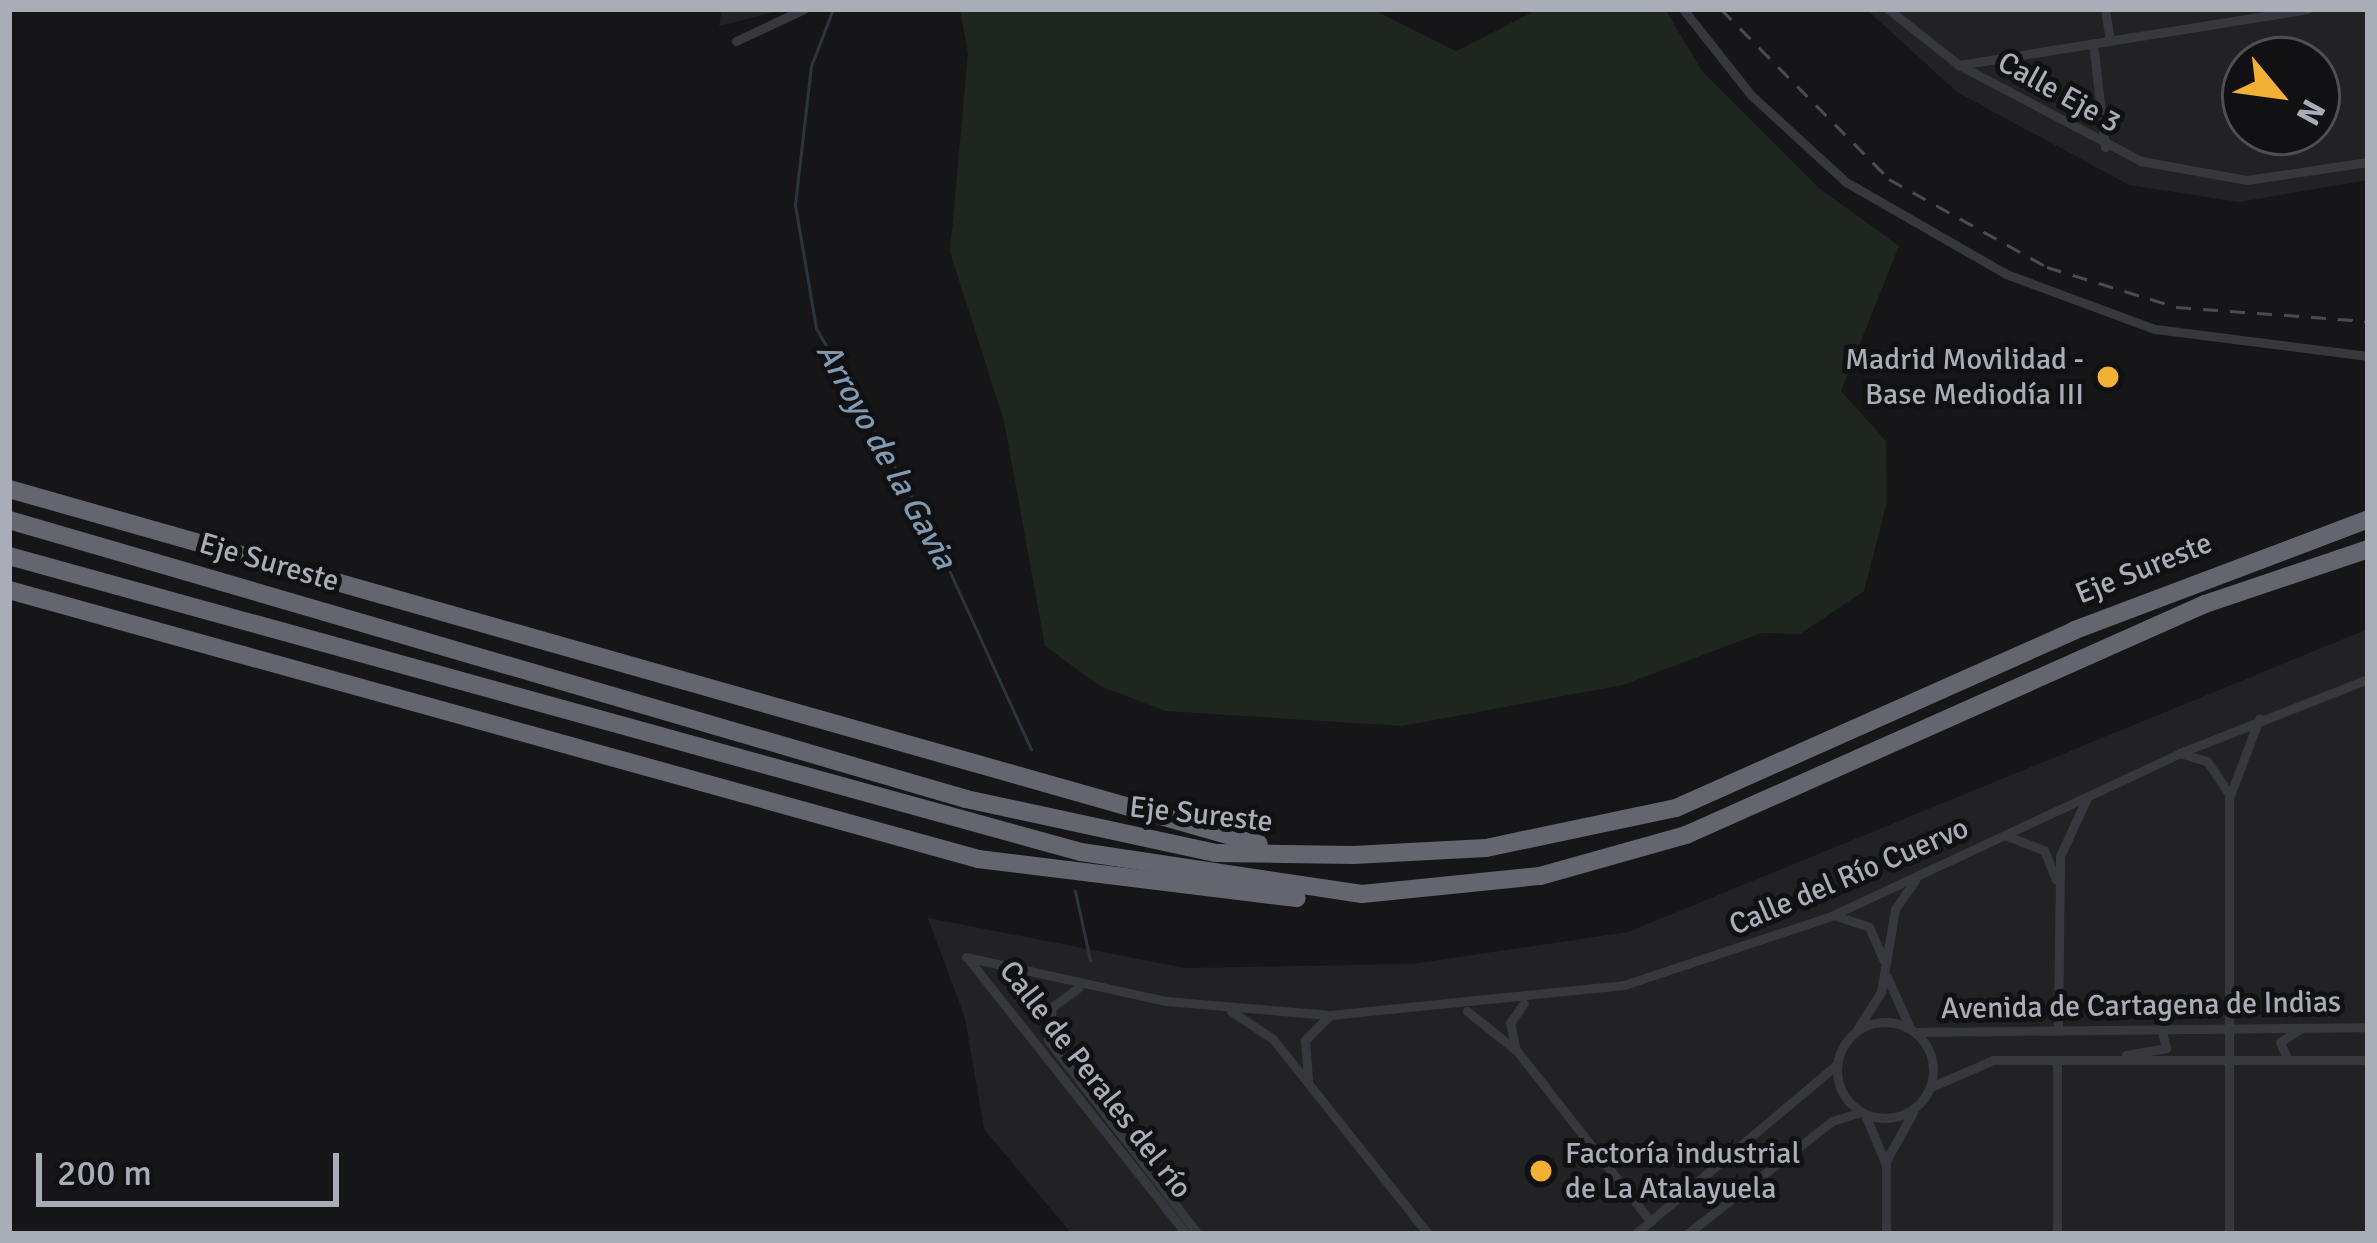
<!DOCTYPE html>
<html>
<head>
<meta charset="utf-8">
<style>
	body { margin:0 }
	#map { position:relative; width:2377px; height:1243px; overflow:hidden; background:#161618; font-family:Signika,sans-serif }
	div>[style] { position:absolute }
	.built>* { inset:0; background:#222225 }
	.green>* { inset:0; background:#1e261f }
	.stream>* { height:3px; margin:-1.5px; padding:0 1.5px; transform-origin:1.5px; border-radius:1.5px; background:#2c353c }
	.minor>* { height:9px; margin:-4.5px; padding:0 4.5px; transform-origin:4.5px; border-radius:4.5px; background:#37383d }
	.minor>.ring { margin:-4.5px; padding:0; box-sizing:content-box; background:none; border:9px solid #37383d; border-radius:50% }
	.motorway>* { height:18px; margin:-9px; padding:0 9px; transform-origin:9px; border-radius:9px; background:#63666e }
	.rail>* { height:3px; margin-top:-1.5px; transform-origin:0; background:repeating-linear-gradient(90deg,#4a4c52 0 15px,transparent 0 27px) }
	.dots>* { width:33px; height:33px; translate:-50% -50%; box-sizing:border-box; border:6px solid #111113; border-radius:50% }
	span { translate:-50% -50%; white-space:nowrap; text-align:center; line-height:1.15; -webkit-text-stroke:10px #111113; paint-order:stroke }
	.street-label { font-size:30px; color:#a8adb8 }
	.poi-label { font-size:30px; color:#a8adb8 }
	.right { translate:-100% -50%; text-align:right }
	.left { translate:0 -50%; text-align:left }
	.water-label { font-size:33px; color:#7f9bb3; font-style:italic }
	.frame { position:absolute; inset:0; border:12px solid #a8adb8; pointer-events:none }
	.north { position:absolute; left:2221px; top:36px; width:120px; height:120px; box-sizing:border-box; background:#111113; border:3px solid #4d4f55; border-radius:50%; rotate:119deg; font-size:33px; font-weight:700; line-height:48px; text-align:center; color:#a8adb8 }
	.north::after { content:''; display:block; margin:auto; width:42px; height:54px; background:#f2b134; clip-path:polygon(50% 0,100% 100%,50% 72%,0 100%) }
	.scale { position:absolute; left:36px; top:1153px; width:303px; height:54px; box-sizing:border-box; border:6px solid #a8adb8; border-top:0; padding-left:15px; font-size:36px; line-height:42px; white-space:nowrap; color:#a8adb8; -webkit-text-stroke:9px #111113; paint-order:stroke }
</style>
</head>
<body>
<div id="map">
	<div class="built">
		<i style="clip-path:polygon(722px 9px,786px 9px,719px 26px)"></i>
		<i style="clip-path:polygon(evenodd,1866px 9px,2368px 9px,2368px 180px,2239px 202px,2129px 185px,1957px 92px,1866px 9px,2245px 60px,2317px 60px,2317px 132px,2245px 132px,2245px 60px)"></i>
		<i style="clip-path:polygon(2368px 629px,2368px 1234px,1072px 1234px,984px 1129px,965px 1018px,928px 918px,1185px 968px,1412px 964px,1628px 932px)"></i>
	</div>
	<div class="green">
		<i style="clip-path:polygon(960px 9px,1372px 9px,1456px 51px,1539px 9px,1665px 9px,1702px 71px,1819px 188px,1899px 246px,1841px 391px,1886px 441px,1887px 502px,1864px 591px,1800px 634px,1761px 633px,1623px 685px,1402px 726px,1165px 711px,1100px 686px,1045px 646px,1004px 421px,950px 252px,968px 53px)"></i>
	</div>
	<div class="stream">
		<i style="left:833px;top:9px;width:61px;rotate:111.1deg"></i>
		<i style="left:811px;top:66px;width:140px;rotate:96.6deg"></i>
		<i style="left:795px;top:205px;width:125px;rotate:80.3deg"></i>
		<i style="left:816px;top:328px;width:236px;rotate:60.5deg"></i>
		<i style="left:932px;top:533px;width:238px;rotate:65.4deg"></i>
		<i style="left:1075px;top:891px;width:71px;rotate:77.7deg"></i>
	</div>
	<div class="minor">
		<i style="left:1683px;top:9px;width:110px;rotate:51.7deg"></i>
		<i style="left:1751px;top:95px;width:129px;rotate:42.5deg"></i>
		<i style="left:1846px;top:182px;width:185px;rotate:29.9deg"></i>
		<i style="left:2006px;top:274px;width:159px;rotate:20.3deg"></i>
		<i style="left:2155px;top:329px;width:215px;rotate:7.2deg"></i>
		<i style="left:1888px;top:9px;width:90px;rotate:38.3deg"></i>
		<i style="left:1959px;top:65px;width:206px;rotate:27.8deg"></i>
		<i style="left:2141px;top:161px;width:108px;rotate:10.2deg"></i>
		<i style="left:2247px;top:180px;width:122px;rotate:-8.5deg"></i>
		<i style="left:2105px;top:9px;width:32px;rotate:81deg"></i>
		<i style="left:736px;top:41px;width:75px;rotate:-25.2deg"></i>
		<i style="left:2093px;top:43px;width:105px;rotate:83.4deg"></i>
		<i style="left:1959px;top:65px;width:353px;rotate:-9.1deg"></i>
		<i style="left:2180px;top:753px;width:28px;rotate:17deg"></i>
		<i style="left:2207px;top:761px;width:37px;rotate:56deg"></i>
		<i style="left:2007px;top:836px;width:40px;rotate:21deg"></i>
		<i style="left:2044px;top:850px;width:32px;rotate:68deg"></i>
		<i style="left:1836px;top:916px;width:35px;rotate:18deg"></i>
		<i style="left:1869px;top:927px;width:36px;rotate:66deg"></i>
		<i style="left:966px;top:957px;width:205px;rotate:12.4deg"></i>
		<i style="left:1166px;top:1001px;width:165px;rotate:4.9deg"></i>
		<i style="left:1330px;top:1015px;width:296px;rotate:-5.8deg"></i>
		<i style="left:1624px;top:985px;width:218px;rotate:-18.4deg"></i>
		<i style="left:1831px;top:916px;width:385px;rotate:-25deg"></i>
		<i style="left:2180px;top:753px;width:202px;rotate:-21.5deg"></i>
		<i style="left:970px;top:961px;width:348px;rotate:51.6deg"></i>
		<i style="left:1887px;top:977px;width:54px;rotate:65.8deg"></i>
		<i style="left:1078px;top:988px;width:32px;rotate:144deg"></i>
		<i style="left:1052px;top:1007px;width:33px;rotate:97deg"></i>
		<i style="left:1048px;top:1040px;width:245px;rotate:52.3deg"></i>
		<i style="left:1231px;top:1011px;width:50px;rotate:33.7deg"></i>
		<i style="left:1273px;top:1039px;width:249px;rotate:51.5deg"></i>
		<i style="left:1467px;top:1011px;width:64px;rotate:38.7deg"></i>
		<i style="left:1517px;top:1051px;width:217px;rotate:51.9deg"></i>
		<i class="ring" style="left:1837px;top:1022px;width:87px;height:87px"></i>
		<i style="left:1858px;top:1028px;width:43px;rotate:-57.4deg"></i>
		<i style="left:1881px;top:992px;width:84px;rotate:-80.4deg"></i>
		<i style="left:1895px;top:909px;width:35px;rotate:-55deg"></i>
		<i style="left:2058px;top:1028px;width:172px;rotate:-89.3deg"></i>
		<i style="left:2060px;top:856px;width:62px;rotate:-65.1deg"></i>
		<i style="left:1915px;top:1032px;width:453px;rotate:-0.6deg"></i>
		<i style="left:1515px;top:1046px;width:24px;rotate:-102deg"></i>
		<i style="left:1510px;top:1023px;width:24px;rotate:-55deg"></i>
		<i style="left:2126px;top:1055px;width:41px;rotate:-9.9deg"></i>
		<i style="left:2166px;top:1048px;width:21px;rotate:-104deg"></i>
		<i style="left:2287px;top:1058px;width:17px;rotate:-114deg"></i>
		<i style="left:2280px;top:1042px;width:24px;rotate:-33deg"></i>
		<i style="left:2057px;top:1060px;width:174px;rotate:90deg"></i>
		<i style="left:1308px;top:1080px;width:40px;rotate:-94.3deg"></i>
		<i style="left:1305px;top:1040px;width:35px;rotate:-45deg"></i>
		<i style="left:1931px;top:1087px;width:68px;rotate:-23.5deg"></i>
		<i style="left:1993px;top:1060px;width:375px"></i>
		<i style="left:1865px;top:1114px;width:55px;rotate:67.6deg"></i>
		<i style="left:1886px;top:1165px;width:69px;rotate:90deg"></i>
		<i style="left:1887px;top:1159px;width:54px;rotate:-61deg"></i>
		<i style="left:1635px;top:1234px;width:261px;rotate:-40deg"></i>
		<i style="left:1687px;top:1234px;width:184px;rotate:-37.9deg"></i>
		<i style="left:1832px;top:1121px;width:31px;rotate:-17deg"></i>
		<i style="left:2229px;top:1234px;width:436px;rotate:-90deg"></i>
		<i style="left:2229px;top:798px;width:85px;rotate:-69.2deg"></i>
	</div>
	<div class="motorway">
		<i style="left:9px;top:489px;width:1299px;rotate:15.85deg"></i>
		<i style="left:9px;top:520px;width:997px;rotate:16.25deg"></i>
		<i style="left:966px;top:799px;width:256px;rotate:12.2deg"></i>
		<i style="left:1216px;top:853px;width:137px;rotate:0.8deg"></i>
		<i style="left:1353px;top:855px;width:133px;rotate:-3deg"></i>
		<i style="left:1486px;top:848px;width:194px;rotate:-11.9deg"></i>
		<i style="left:1676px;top:808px;width:437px;rotate:-24deg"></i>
		<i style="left:2075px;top:630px;width:313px;rotate:-20.7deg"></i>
		<i style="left:9px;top:556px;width:1112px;rotate:15.44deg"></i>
		<i style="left:1081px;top:852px;width:284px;rotate:8.5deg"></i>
		<i style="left:1362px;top:894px;width:179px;rotate:-5.8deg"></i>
		<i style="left:1540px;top:876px;width:152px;rotate:-15.7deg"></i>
		<i style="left:1686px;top:835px;width:568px;rotate:-23.99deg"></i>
		<i style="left:2205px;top:604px;width:172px;rotate:-18.6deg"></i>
		<i style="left:9px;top:590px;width:1006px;rotate:15.51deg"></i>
		<i style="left:978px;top:859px;width:321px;rotate:7deg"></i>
	</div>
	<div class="rail">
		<i style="left:1721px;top:9px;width:239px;rotate:45.3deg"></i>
		<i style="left:1889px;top:179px;width:181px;rotate:29.1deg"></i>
		<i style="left:2047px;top:267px;width:135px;rotate:17.2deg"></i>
		<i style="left:2176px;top:307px;width:193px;rotate:4.2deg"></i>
	</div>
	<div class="dots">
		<i style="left:2108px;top:377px;background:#f2b134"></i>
		<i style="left:1541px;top:1171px;background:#f2b134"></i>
	</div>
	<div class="street-label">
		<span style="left:2059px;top:93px;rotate:29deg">Calle Eje 3</span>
		<span style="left:269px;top:563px;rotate:16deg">Eje Sureste</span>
		<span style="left:2144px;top:569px;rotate:-22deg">Eje Sureste</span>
		<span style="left:1201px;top:815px;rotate:6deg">Eje Sureste</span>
		<span style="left:1849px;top:877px;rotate:-23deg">Calle del Río Cuervo</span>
		<span style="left:2141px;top:1006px;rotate:-1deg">Avenida de Cartagena de Indias</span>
		<span style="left:1095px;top:1080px;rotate:52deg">Calle de Perales del río</span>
	</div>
	<div class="poi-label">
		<span class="right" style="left:2084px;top:377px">Madrid Movilidad -<br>Base Mediodía III</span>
		<span class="left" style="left:1565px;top:1171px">Factoría industrial<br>de La Atalayuela</span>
	</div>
	<div class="water-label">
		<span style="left:886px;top:456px;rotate:61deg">Arroyo de la Gavia</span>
	</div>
	<div class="frame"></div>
	<div class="north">N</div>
	<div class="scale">200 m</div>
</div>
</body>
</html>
